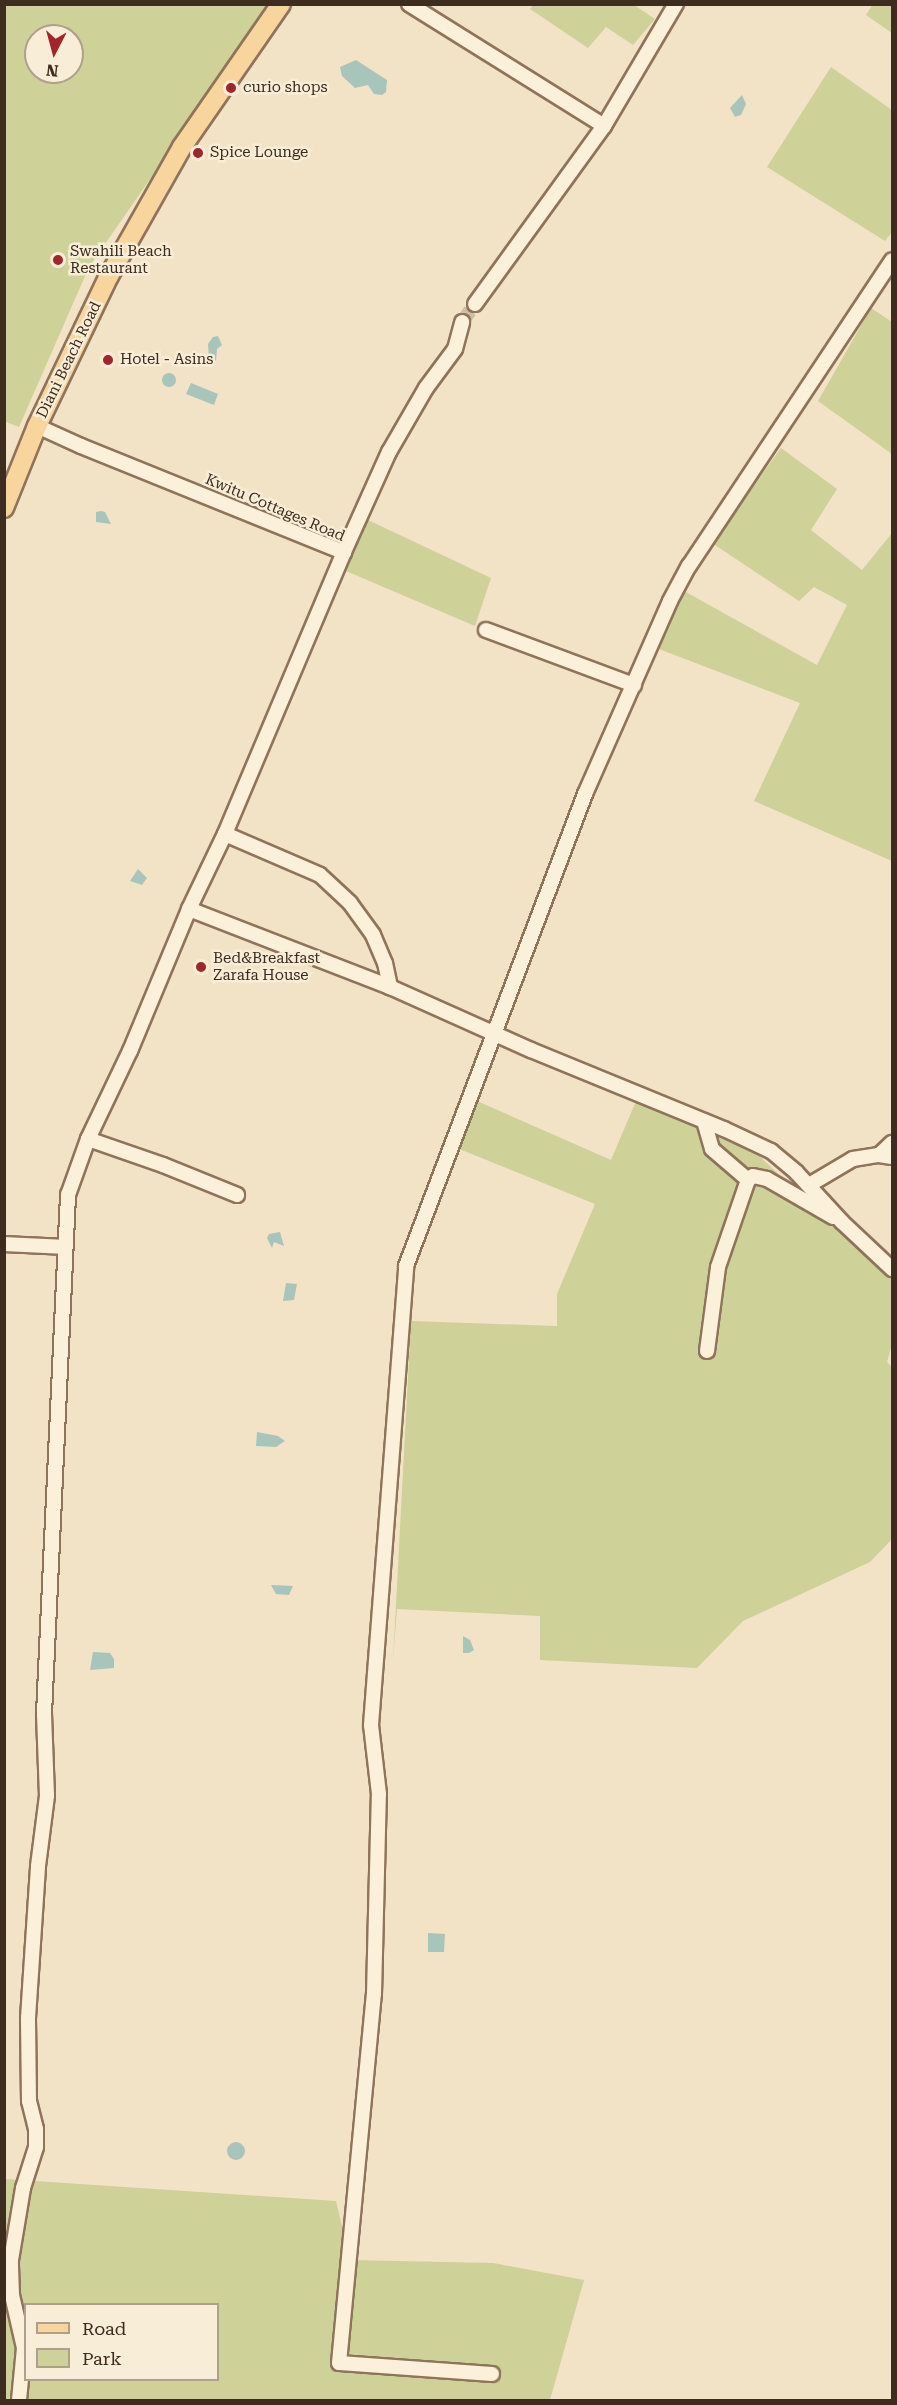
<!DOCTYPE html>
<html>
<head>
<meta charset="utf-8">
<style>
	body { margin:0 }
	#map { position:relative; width:897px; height:2405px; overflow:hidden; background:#f2e2c6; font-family:"Roboto Serif",serif }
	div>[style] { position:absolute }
	.green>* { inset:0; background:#ced198 }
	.water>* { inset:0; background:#a7c5bb }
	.round { border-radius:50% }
	.minor-tunnel>* { height:14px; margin-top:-7px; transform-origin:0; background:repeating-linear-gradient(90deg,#cebea5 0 14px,transparent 0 21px) }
	.roads { filter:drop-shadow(2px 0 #8f735a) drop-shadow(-2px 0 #8f735a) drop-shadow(0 2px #8f735a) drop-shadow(0 -2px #8f735a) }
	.minor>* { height:14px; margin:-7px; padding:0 7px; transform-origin:7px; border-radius:7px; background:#fbf0da }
	.major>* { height:18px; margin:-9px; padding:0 9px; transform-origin:9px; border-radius:9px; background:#f7d59c }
	.dots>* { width:16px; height:16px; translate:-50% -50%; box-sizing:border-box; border:3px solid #f8edd6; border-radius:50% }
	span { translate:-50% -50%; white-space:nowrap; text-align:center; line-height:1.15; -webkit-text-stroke:5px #f8edd6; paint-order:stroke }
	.poi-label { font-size:15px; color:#3e2c1f }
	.left { translate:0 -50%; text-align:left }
	.street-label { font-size:15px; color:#3e2c1f }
	.frame { position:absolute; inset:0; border:6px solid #3e2c1f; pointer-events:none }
	.legend { position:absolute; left:24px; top:2303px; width:195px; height:78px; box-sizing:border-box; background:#f8edd6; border:2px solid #aea08d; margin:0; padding:8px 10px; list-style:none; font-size:18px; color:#3e2c1f }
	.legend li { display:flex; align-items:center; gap:12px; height:30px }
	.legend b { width:30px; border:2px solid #aea08d }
	.north { position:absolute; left:24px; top:24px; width:60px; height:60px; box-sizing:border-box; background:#f8edd6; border:2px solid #aea08d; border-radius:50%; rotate:186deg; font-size:16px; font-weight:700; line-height:24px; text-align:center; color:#3e2c1f }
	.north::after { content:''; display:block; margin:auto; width:21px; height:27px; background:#a3252c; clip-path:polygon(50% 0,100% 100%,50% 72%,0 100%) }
</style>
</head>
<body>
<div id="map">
	<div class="green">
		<i style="clip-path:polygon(534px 4px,634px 5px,655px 19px,633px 45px,606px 27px,588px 48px,530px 9px)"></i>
		<i style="clip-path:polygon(873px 4px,892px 5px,892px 33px,866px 15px)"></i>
		<i style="clip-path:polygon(evenodd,4px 5px,271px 5px,89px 267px,19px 427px,4px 421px,4px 5px,36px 36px,72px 36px,72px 72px,36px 72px,36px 36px)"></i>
		<i style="clip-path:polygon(831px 67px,892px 110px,892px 232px,885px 241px,767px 167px)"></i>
		<i style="clip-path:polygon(871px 308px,892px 322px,892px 454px,818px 401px)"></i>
		<i style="clip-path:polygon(781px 448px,837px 489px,811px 530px,862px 570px,892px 533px,892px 861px,754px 801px,800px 703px,659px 649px,684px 591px,817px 665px,847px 605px,814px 587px,799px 601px,712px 543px)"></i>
		<i style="clip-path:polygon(368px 520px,491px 578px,475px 626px,346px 571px)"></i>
		<i style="clip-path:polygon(477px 1101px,611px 1160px,636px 1101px,757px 1154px,892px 1280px,892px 1344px,887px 1362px,892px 1367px,892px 1539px,870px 1562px,743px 1621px,697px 1668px,540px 1660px,540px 1616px,397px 1609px,393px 1661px,411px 1321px,557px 1326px,557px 1294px,595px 1204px,457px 1148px)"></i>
		<i style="clip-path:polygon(evenodd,5px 2179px,336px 2201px,350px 2260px,493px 2263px,584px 2280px,550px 2400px,5px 2400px,4px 2278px,8px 2235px,5px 2235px,5px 2179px,26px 2304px,218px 2304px,218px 2380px,26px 2380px,26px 2304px)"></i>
	</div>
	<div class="water">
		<i style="clip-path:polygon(356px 60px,387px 80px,386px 92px,382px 95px,374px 94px,368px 85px,355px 88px,342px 76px,340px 67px)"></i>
		<i style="clip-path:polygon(742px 95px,746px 104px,741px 115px,735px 117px,730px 108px)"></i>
		<i style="clip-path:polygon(218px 336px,222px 345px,217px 349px,216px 361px,209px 359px,208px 344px,213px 337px)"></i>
		<i class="round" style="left:162px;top:373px;width:14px;height:14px"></i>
		<i style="clip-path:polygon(191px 383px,218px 394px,214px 405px,186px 394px)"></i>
		<i style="clip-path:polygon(101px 511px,105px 512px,111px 524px,96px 522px,96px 512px)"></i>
		<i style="clip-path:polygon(138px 869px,147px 878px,142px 885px,130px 881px)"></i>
		<i style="clip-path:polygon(280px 1232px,284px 1246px,274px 1242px,272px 1248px,267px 1238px,269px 1234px)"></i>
		<i style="clip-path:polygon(286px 1283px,297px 1284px,294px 1300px,283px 1301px)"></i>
		<i style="clip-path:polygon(257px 1432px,278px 1436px,285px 1441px,276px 1447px,256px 1446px)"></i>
		<i style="clip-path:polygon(271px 1585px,293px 1586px,289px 1595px,276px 1594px)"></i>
		<i style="clip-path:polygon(463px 1636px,470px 1640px,474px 1650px,469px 1653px,463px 1653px)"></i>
		<i style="clip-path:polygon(93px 1652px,110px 1653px,114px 1659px,114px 1668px,90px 1670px)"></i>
		<i style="clip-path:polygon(428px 1933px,445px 1934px,444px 1952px,428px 1952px)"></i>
		<i class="round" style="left:227px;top:2142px;width:18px;height:18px"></i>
	</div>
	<div class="minor-tunnel">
		<i style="left:462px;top:322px;width:22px;rotate:-54deg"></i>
	</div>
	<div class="roads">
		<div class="minor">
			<i style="left:409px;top:4px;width:230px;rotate:32deg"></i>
			<i style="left:475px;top:304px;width:220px;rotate:-54.1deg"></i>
			<i style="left:604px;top:126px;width:142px;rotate:-59.5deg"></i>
			<i style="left:37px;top:426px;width:48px;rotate:24.4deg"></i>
			<i style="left:81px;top:446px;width:284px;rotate:22deg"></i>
			<i style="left:344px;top:552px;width:306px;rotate:112.9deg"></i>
			<i style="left:225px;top:834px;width:103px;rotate:23.3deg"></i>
			<i style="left:320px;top:875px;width:41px;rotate:43deg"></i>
			<i style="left:350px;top:903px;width:39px;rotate:54deg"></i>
			<i style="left:373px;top:935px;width:30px;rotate:67deg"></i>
			<i style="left:385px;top:963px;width:25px;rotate:78deg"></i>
			<i style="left:390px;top:987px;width:154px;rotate:24.1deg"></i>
			<i style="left:531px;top:1050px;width:209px;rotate:22.3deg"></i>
			<i style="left:724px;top:1129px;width:52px;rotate:25.1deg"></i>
			<i style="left:771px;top:1151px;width:33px;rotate:40deg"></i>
			<i style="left:796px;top:1172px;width:68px;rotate:47.4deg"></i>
			<i style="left:842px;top:1222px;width:69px;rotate:43.2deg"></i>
			<i style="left:344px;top:552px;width:110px;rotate:-65.8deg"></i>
			<i style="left:389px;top:452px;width:74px;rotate:-60deg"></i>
			<i style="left:426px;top:388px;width:49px;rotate:-53.4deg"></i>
			<i style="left:455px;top:349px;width:28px;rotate:-75deg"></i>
			<i style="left:486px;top:630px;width:158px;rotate:20.4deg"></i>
			<i style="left:189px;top:909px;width:216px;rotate:21.2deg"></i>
			<i style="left:704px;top:1121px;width:29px;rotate:74deg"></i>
			<i style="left:712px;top:1149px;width:48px;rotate:40.7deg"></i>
			<i style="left:88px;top:1139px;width:79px;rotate:19.1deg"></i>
			<i style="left:163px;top:1165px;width:80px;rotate:22.1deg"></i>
			<i style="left:879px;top:1155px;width:18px;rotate:-43deg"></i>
			<i style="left:809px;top:1185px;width:51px;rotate:-30.6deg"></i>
			<i style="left:853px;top:1159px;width:26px;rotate:-9deg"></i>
			<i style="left:879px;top:1155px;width:13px;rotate:9deg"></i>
			<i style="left:4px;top:1244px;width:61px;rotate:2.8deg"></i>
			<i style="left:707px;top:1351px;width:85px;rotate:-82.5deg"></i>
			<i style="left:718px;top:1267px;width:92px;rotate:-71deg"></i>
			<i style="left:748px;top:1180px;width:6px;rotate:-39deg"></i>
			<i style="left:753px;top:1176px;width:14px;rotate:12deg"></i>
			<i style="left:767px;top:1179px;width:76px;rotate:29.9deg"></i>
			<i style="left:492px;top:2374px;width:153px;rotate:-175.9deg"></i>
			<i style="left:339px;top:2363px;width:371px;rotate:-84.6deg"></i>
			<i style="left:374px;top:1994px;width:200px;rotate:-88.6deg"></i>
			<i style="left:379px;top:1794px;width:69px;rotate:-96.6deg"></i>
			<i style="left:371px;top:1725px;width:460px;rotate:-85.6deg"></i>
			<i style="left:406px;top:1266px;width:505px;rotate:-69.23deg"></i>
			<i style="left:585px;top:794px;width:211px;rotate:-66.2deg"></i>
			<i style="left:670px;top:601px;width:40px;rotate:-62deg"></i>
			<i style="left:689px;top:566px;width:367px;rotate:-56.4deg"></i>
			<i style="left:19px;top:2400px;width:52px;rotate:-84.5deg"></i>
			<i style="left:24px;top:2348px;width:54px;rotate:-102.8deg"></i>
			<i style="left:12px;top:2295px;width:35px;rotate:-92deg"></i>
			<i style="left:11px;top:2260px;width:73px;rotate:-80.5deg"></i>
			<i style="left:23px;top:2188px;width:43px;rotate:-72.4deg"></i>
			<i style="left:36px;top:2147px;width:18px;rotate:-90deg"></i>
			<i style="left:36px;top:2129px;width:29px;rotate:-104deg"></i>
			<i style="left:29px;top:2101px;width:83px;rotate:-90.7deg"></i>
			<i style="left:28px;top:2018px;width:152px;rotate:-86.2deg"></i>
			<i style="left:38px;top:1866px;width:71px;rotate:-82.7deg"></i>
			<i style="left:47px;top:1796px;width:82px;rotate:-92.1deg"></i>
			<i style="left:44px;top:1714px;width:520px;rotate:-87.35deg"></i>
			<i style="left:68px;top:1195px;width:59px;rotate:-70.3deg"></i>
			<i style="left:88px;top:1139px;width:98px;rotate:-64.5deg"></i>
			<i style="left:130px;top:1051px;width:154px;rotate:-67.4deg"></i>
			<i style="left:189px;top:909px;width:83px;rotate:-64.4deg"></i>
		</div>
		<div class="major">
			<i style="left:4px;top:508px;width:88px;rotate:-68.1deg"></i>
			<i style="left:37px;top:426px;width:166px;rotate:-64.4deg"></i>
			<i style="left:109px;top:276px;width:148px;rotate:-60.5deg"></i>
			<i style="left:182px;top:147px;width:174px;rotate:-55.3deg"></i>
		</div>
	</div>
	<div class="dots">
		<i style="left:231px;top:88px;background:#a3252c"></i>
		<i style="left:198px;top:153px;background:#a3252c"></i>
		<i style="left:58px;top:260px;background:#a3252c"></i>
		<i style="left:108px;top:360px;background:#a3252c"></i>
		<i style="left:201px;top:967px;background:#a3252c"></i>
	</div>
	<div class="poi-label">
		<span class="left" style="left:243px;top:88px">curio shops</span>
		<span class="left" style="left:210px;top:153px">Spice Lounge</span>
		<span class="left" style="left:70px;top:260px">Swahili Beach<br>Restaurant</span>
		<span class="left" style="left:120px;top:360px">Hotel - Asins</span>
		<span class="left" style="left:213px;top:967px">Bed&amp;Breakfast<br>Zarafa House</span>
	</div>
	<div class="street-label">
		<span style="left:69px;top:360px;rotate:-64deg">Diani Beach Road</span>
		<span style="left:275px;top:508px;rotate:23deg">Kwitu Cottages Road</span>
	</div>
	<div class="frame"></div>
	<ul class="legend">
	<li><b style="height:8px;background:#f7d59c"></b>Road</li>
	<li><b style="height:16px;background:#ced198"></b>Park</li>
	</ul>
	<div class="north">N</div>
</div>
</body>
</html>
